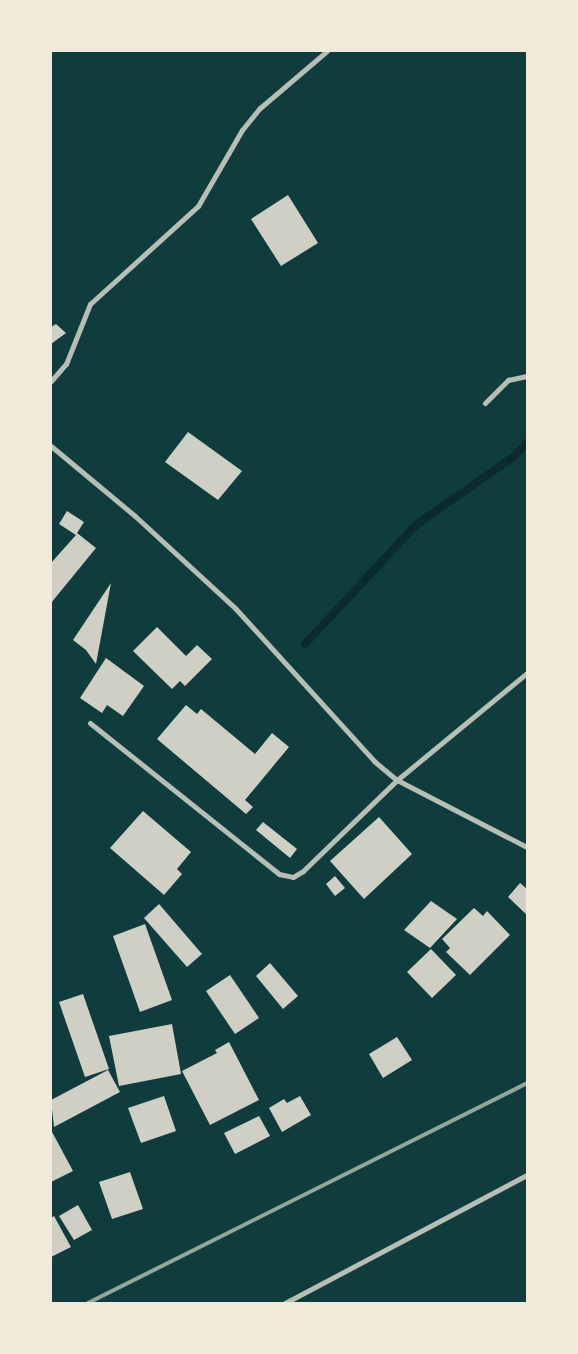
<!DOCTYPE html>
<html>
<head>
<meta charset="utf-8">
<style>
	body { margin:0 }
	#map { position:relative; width:578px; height:1354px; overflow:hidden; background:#0f3d3e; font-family:Mulish,sans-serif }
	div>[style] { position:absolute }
	.stream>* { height:8px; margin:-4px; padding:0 4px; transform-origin:4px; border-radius:4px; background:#0a2a2b }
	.building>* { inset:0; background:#cfcfc3 }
	.minor>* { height:5px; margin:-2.5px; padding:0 2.5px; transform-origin:2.5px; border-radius:2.5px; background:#b8beb3 }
	.rail>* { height:4px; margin:-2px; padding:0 2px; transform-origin:2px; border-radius:2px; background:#97a49c }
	span { translate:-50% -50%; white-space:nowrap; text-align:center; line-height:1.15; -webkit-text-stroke:5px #f1e9da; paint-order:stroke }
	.frame { position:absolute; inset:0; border:52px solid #f1e9da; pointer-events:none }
</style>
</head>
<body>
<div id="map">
	<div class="stream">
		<i style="left:305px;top:644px;width:163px;rotate:-47deg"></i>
		<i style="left:416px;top:525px;width:118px;rotate:-35deg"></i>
		<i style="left:513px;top:457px;width:20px;rotate:-45deg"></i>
	</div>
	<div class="building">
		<i style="clip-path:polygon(288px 195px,318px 243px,281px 266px,251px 219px)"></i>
		<i style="clip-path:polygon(56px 324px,66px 333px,51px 344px,51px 327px)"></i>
		<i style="clip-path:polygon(188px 432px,242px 471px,218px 500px,165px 462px)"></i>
		<i style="clip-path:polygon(67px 511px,84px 522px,77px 533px,96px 548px,51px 603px,51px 563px,76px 535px,59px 524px)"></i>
		<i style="clip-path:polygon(111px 583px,96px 664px,86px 650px,73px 640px)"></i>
		<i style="clip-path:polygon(157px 627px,186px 656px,197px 645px,212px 659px,185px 686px,180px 681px,172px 689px,133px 651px)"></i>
		<i style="clip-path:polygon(106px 658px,144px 686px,123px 716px,107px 705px,102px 713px,80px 698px)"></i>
		<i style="clip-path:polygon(186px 705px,197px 714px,201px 709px,255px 754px,272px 733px,289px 747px,245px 800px,253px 807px,246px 814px,157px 739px)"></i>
		<i style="clip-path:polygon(143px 811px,191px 852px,177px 869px,182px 874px,164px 895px,110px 848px)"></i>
		<i style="clip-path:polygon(379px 817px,412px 854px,364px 899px,330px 861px)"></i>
		<i style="clip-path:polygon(263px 822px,297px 849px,290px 858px,256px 830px)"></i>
		<i style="clip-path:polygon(335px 876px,345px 888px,335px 896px,326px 884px)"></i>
		<i style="clip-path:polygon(520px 883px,527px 889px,527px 915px,508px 897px)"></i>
		<i style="clip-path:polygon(431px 901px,457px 919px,430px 948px,404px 930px)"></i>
		<i style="clip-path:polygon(159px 904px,202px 954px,187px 967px,144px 918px)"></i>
		<i style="clip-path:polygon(474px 908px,483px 916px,487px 911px,510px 935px,470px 975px,446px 952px,450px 948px,442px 939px)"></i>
		<i style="clip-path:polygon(145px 924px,172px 1000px,140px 1012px,113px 936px)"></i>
		<i style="clip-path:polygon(431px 949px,456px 975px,432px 998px,407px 972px)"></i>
		<i style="clip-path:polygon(270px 963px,298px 996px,283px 1009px,256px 976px)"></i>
		<i style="clip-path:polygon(230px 975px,259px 1018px,235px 1034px,206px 991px)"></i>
		<i style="clip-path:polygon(83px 994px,109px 1069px,85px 1077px,59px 1002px)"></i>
		<i style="clip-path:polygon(172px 1024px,181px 1074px,119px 1086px,109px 1036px)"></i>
		<i style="clip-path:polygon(397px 1037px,412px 1060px,383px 1078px,369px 1054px)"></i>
		<i style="clip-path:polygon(229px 1042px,259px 1100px,210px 1125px,182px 1071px,217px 1053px,215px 1050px)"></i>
		<i style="clip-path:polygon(108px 1070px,120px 1092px,54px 1127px,51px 1100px)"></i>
		<i style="clip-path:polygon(164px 1096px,176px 1131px,141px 1143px,128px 1108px)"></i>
		<i style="clip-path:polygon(300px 1096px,311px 1115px,282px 1132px,269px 1108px,284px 1099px,287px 1103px)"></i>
		<i style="clip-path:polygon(259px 1116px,270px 1136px,235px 1154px,224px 1133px)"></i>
		<i style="clip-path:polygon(51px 1130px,73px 1171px,51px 1182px)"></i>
		<i style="clip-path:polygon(130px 1172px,143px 1209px,112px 1219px,99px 1182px)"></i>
		<i style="clip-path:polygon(78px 1205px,92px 1230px,74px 1240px,59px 1216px)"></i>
		<i style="clip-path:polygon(54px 1216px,71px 1247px,51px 1257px,51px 1218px)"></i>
	</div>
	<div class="minor">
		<i style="left:51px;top:381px;width:23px;rotate:-49deg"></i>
		<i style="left:66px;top:364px;width:65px;rotate:-68.2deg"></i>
		<i style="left:90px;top:304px;width:146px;rotate:-42.2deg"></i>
		<i style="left:198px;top:206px;width:88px;rotate:-59.9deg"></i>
		<i style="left:242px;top:130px;width:28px;rotate:-51deg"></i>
		<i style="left:260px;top:108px;width:88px;rotate:-40.4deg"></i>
		<i style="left:485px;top:403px;width:33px;rotate:-45deg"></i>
		<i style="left:508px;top:380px;width:19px;rotate:-12deg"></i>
		<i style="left:51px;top:446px;width:109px;rotate:39.8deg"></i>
		<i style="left:135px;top:516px;width:136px;rotate:42.6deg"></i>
		<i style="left:235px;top:608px;width:207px;rotate:47.7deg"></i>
		<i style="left:374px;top:761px;width:30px;rotate:40deg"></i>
		<i style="left:397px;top:780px;width:146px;rotate:27.3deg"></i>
		<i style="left:90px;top:723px;width:242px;rotate:38.6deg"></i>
		<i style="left:279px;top:874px;width:14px;rotate:12deg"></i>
		<i style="left:293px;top:877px;width:12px;rotate:-31deg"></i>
		<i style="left:303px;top:871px;width:131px;rotate:-44.1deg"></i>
		<i style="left:397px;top:780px;width:168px;rotate:-39.5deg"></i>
		<i style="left:285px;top:1303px;width:274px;rotate:-27.9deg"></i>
	</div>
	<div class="rail">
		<i style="left:88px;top:1303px;width:491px;rotate:-26.6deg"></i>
	</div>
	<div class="frame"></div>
</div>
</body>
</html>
